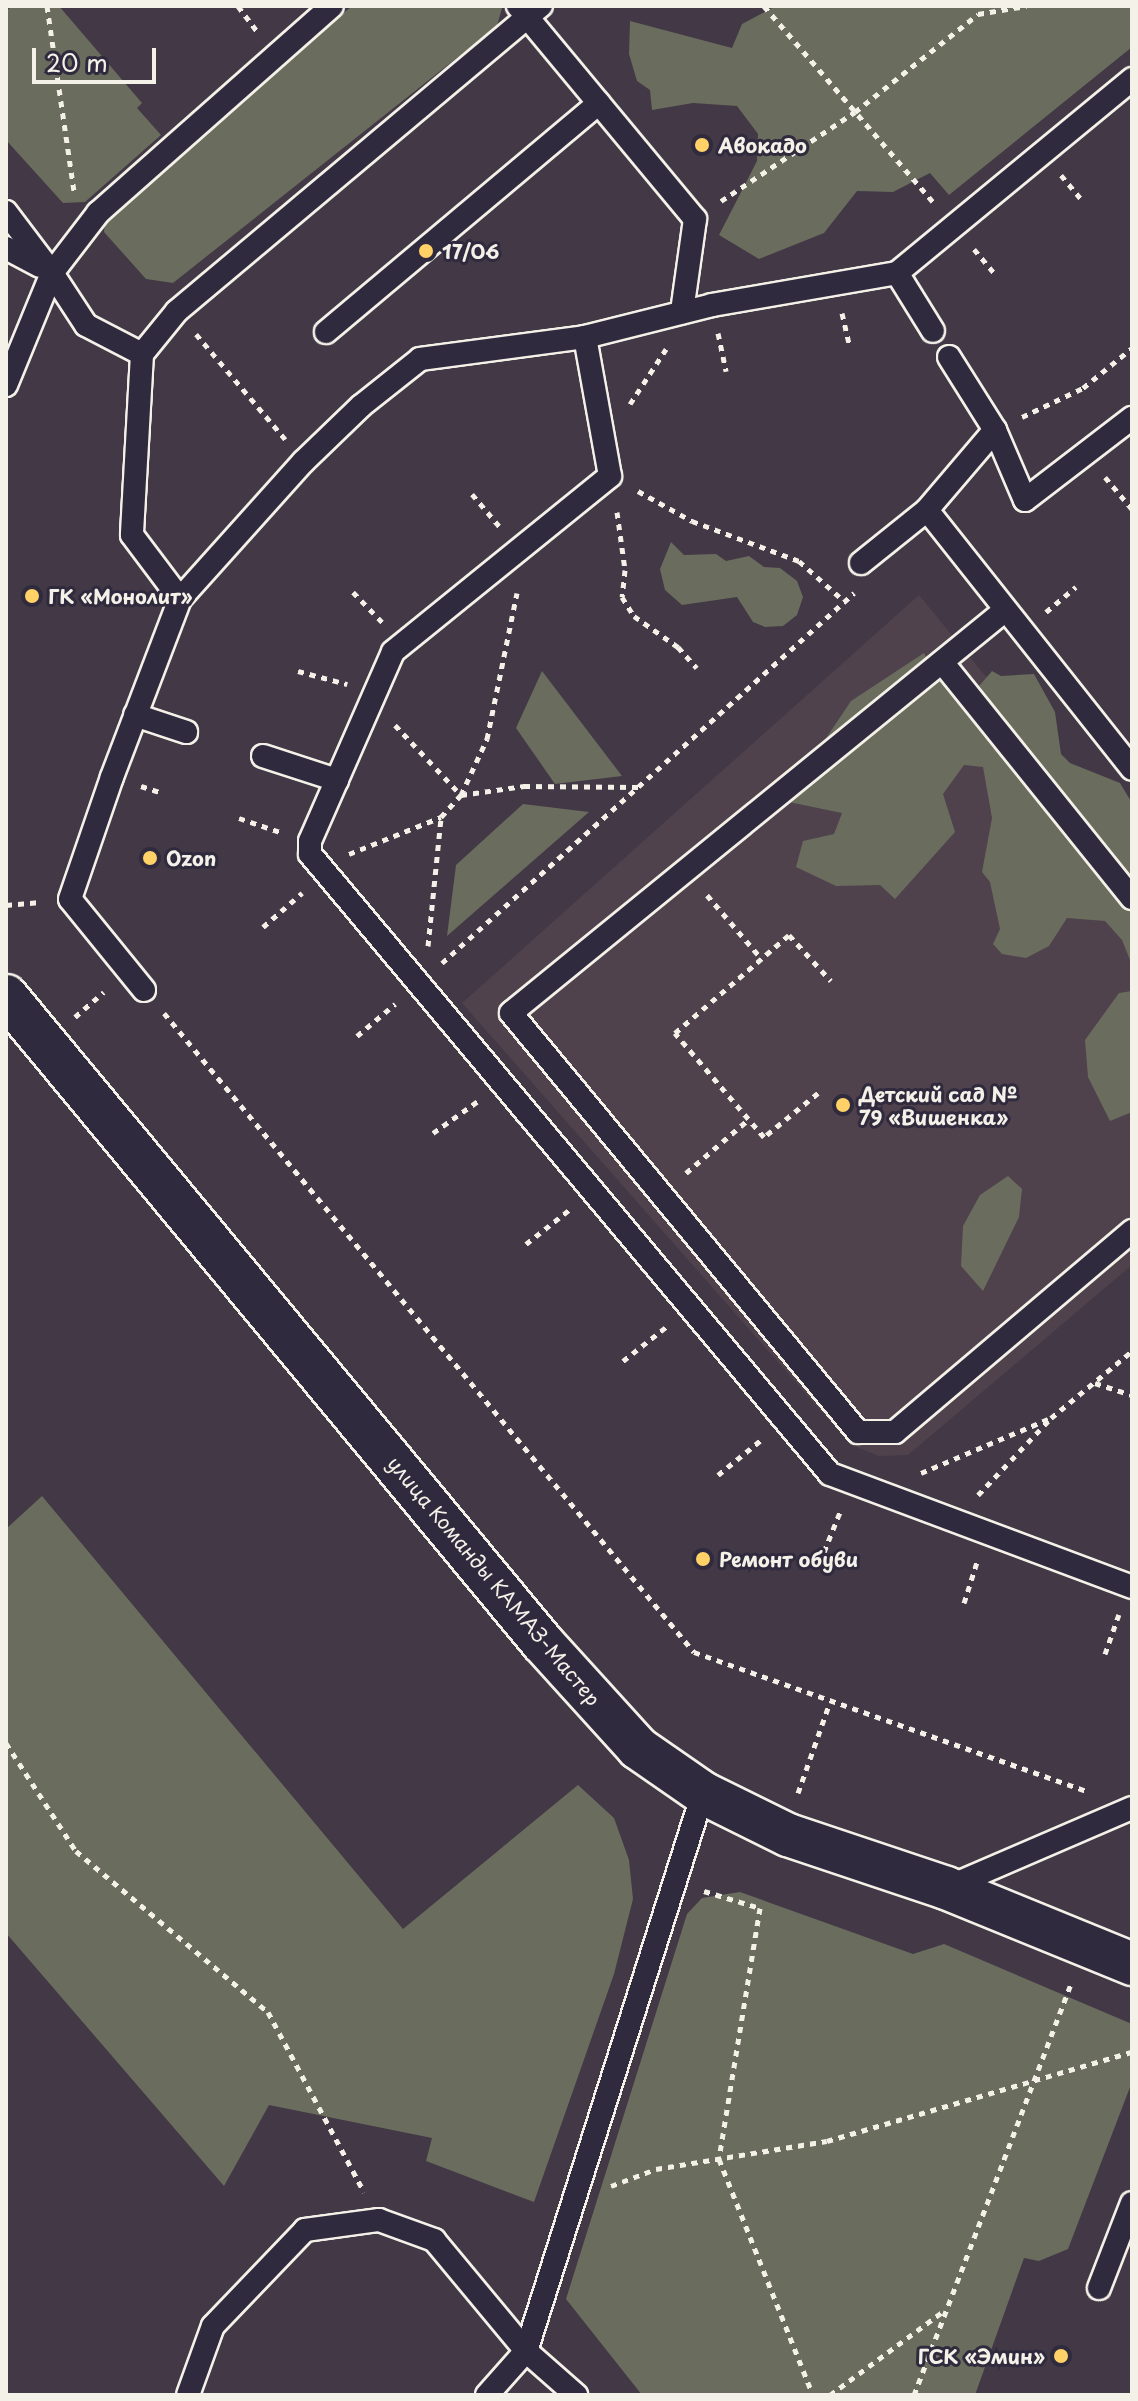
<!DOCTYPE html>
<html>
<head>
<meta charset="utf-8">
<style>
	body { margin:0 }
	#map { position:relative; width:1138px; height:2401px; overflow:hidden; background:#423846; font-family:"Playpen Sans",sans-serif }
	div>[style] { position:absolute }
	.built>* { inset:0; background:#4f424c }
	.green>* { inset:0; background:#6a6c5d }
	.path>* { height:5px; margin-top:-2.5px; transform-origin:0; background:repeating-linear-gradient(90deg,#f4f1e8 0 6px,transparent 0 12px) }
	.roads { filter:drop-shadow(2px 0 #f4f1e8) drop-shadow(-2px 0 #f4f1e8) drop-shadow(0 2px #f4f1e8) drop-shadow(0 -2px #f4f1e8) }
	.lane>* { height:22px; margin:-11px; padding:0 11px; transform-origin:11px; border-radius:11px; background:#2f2a3d }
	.street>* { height:42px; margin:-21px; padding:0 21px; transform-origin:21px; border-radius:21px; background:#2f2a3d }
	.dots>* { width:22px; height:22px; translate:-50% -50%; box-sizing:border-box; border:4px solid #2f2a3d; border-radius:50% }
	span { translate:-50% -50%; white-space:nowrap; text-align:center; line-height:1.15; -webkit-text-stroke:6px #2f2a3d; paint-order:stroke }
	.poi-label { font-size:20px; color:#f4f1e8; font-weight:700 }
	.left { translate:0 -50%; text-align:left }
	.right { translate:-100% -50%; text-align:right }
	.street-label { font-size:20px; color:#f4f1e8 }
	.frame { position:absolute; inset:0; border:8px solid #f4f1e8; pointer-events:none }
	.scale { position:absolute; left:32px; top:48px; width:124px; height:36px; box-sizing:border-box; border:4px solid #f4f1e8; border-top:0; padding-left:10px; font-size:24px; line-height:28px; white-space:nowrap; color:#f4f1e8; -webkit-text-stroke:6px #2f2a3d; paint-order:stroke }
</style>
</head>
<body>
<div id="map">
	<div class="built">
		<i style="clip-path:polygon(919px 595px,1132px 855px,1132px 1265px,908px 1455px,879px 1456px,851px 1445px,462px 1003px)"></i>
	</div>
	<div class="green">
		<i style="clip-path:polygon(12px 6px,59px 6px,142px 103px,137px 108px,161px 135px,85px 202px,63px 203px,6px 140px,6px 11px)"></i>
		<i style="clip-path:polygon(352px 6px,502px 8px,497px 26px,173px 283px,146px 279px,104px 232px,107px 207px)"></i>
		<i style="clip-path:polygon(776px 6px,1132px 6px,1132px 47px,949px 195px,930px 173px,893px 192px,857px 191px,824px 233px,759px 259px,719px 235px,757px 161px,758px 134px,737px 106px,693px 103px,652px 110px,650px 90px,637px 81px,629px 54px,630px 21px,732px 48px,742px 24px)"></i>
		<i style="clip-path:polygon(671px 542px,684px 555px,716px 554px,726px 561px,749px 556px,764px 567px,780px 568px,797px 581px,803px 597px,797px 615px,783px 626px,765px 627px,753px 622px,737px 597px,682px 605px,665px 590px,660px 569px)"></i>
		<i style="clip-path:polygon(924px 653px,937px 679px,968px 699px,992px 671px,1001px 676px,1034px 674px,1055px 712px,1061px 754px,1070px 763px,1120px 783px,1132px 803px,1132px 965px,1122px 940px,1105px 921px,1067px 918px,1049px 946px,1026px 958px,1002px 954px,993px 944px,1000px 929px,990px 882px,982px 872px,992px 818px,983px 767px,964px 765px,943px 794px,955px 832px,895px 899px,880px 885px,836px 886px,796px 867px,803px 841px,834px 834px,842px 813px,784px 801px,851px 701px)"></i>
		<i style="clip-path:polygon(542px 671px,622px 776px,555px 784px,516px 728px)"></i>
		<i style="clip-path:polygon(523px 804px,589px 812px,447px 936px,456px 865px)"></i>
		<i style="clip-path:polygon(1132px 991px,1132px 1112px,1110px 1121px,1088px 1077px,1085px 1040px,1119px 993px)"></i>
		<i style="clip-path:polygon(1008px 1176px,1022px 1189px,1019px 1217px,983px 1291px,961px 1266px,963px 1226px,980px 1195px)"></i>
		<i style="clip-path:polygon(42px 1496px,403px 1929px,578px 1785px,614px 1818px,629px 1860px,633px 1899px,614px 1974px,534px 2202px,426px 2161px,432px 2138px,269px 2105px,224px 2186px,6px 1933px,6px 1529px)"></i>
		<i style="clip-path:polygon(740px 1892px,913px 1954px,944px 1944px,1132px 2024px,1132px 2082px,1068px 2249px,1039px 2261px,1024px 2258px,975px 2395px,642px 2395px,566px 2299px,687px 1914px,702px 1898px)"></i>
	</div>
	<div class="path">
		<i style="left:47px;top:6px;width:188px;rotate:81.7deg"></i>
		<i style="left:238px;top:6px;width:31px;rotate:53deg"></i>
		<i style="left:764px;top:6px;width:259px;rotate:49.2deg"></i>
		<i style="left:1061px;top:175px;width:34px;rotate:50deg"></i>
		<i style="left:721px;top:201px;width:161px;rotate:-33.6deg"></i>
		<i style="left:855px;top:112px;width:157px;rotate:-38.5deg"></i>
		<i style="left:978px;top:14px;width:49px;rotate:-9.5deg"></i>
		<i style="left:974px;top:249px;width:31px;rotate:50deg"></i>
		<i style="left:842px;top:313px;width:31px;rotate:77deg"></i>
		<i style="left:718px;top:333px;width:39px;rotate:78deg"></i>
		<i style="left:196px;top:334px;width:138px;rotate:49.7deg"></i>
		<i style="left:630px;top:404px;width:66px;rotate:-56.8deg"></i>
		<i style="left:1022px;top:417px;width:68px;rotate:-25.4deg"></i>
		<i style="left:1083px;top:388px;width:63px;rotate:-39.2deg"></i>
		<i style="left:1105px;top:477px;width:42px;rotate:49.8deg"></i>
		<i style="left:638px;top:491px;width:62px;rotate:29.1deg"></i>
		<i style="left:692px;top:521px;width:114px;rotate:20.5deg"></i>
		<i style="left:799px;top:561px;width:59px;rotate:41.6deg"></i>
		<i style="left:472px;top:494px;width:43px;rotate:49.7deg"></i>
		<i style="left:617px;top:512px;width:59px;rotate:82.1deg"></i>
		<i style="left:625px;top:570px;width:27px;rotate:96deg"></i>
		<i style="left:622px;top:597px;width:22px;rotate:58deg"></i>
		<i style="left:634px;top:616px;width:54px;rotate:35.2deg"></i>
		<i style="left:678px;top:647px;width:28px;rotate:48deg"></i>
		<i style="left:353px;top:592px;width:43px;rotate:45.9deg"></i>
		<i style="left:1046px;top:612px;width:39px;rotate:-40deg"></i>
		<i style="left:298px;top:671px;width:51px;rotate:14.9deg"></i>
		<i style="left:395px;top:725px;width:96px;rotate:46.7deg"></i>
		<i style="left:461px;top:795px;width:64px;rotate:-8.1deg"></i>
		<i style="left:524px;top:786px;width:114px;rotate:0.5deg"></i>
		<i style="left:141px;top:786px;width:23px;rotate:18deg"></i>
		<i style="left:239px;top:818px;width:43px;rotate:18.9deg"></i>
		<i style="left:349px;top:854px;width:99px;rotate:-21.9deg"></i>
		<i style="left:707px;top:895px;width:83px;rotate:49.4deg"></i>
		<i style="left:6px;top:905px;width:35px;rotate:-5deg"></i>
		<i style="left:263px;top:927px;width:52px;rotate:-41.1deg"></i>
		<i style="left:428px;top:946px;width:130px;rotate:-84.2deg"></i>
		<i style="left:441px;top:817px;width:30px;rotate:-48deg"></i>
		<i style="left:461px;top:795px;width:62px;rotate:-65.1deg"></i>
		<i style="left:487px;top:739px;width:149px;rotate:-78.4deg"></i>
		<i style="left:442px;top:963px;width:554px;rotate:-41.93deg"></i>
		<i style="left:164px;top:1013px;width:830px;rotate:50.33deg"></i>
		<i style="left:694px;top:1652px;width:416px;rotate:19.5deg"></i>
		<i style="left:75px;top:1017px;width:38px;rotate:-41deg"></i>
		<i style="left:357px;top:1036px;width:50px;rotate:-40.1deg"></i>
		<i style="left:818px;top:1093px;width:70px;rotate:140.8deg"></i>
		<i style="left:764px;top:1137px;width:137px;rotate:-130.6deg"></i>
		<i style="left:675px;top:1033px;width:150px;rotate:-40.7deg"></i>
		<i style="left:789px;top:935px;width:62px;rotate:47.6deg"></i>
		<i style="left:433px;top:1133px;width:55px;rotate:-35.4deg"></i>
		<i style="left:686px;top:1173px;width:83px;rotate:-40.6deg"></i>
		<i style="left:526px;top:1244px;width:55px;rotate:-38.3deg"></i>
		<i style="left:623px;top:1361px;width:55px;rotate:-38.3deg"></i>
		<i style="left:1095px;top:1383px;width:39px;rotate:18deg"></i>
		<i style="left:921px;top:1473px;width:138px;rotate:-23deg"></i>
		<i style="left:718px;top:1475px;width:55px;rotate:-39.1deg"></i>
		<i style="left:978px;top:1495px;width:106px;rotate:-46.5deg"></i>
		<i style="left:1051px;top:1418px;width:105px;rotate:-39.6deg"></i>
		<i style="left:824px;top:1552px;width:43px;rotate:-68.2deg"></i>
		<i style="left:964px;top:1603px;width:43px;rotate:-72.4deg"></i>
		<i style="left:1105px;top:1654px;width:42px;rotate:-70.7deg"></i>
		<i style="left:6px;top:1743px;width:129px;rotate:57.1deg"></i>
		<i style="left:76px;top:1851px;width:251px;rotate:40deg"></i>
		<i style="left:268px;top:2012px;width:204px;rotate:61.9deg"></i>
		<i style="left:798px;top:1793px;width:96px;rotate:-70.6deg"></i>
		<i style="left:704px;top:1891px;width:59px;rotate:16.9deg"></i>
		<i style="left:760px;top:1908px;width:254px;rotate:99.3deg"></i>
		<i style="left:719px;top:2159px;width:254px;rotate:68.3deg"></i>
		<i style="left:611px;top:2186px;width:48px;rotate:-20.7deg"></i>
		<i style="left:656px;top:2169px;width:173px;rotate:-9.3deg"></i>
		<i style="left:827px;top:2141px;width:318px;rotate:-16.3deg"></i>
		<i style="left:830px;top:2395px;width:143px;rotate:-36.5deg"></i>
		<i style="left:914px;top:2395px;width:440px;rotate:-69.1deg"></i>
	</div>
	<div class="roads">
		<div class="lane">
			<i style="left:518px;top:6px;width:277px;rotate:50.3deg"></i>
			<i style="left:695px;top:219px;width:94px;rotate:98deg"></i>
			<i style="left:6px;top:212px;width:76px;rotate:53deg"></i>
			<i style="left:6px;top:248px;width:38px;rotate:28deg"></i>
			<i style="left:52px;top:273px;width:76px;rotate:-52.5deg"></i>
			<i style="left:98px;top:213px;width:312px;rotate:-41.5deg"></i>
			<i style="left:897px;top:273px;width:68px;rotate:58.2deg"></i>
			<i style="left:326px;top:332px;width:356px;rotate:-40deg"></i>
			<i style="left:585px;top:337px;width:141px;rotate:79.8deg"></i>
			<i style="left:610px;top:476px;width:279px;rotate:141deg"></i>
			<i style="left:393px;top:652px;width:206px;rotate:113.7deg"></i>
			<i style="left:310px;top:841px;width:13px;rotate:90deg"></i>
			<i style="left:310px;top:854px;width:809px;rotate:50.01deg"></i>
			<i style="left:830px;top:1474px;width:322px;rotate:20.5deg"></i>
			<i style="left:142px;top:354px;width:181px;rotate:93.2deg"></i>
			<i style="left:132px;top:535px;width:80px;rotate:53.1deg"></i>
			<i style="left:949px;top:357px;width:86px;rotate:57.8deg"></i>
			<i style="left:995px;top:430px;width:76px;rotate:66.8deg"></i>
			<i style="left:1025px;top:500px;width:135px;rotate:-37.5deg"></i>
			<i style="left:6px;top:385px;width:121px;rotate:-67.7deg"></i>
			<i style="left:52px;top:273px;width:62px;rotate:56.8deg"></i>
			<i style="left:86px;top:325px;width:63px;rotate:27.4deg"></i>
			<i style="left:142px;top:354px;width:55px;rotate:-50.9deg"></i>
			<i style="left:177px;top:311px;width:475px;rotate:-40deg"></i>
			<i style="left:995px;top:430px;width:105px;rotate:130.4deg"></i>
			<i style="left:927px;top:510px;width:330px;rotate:51.6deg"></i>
			<i style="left:861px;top:563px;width:85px;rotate:-38.8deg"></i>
			<i style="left:1004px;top:611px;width:636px;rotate:140.81deg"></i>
			<i style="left:511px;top:1013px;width:544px;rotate:50.37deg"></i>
			<i style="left:858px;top:1432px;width:37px"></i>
			<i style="left:895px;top:1432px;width:311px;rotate:-40.3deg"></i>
			<i style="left:942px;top:662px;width:303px;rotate:51.2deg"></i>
			<i style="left:135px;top:715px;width:54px;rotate:18.4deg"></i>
			<i style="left:263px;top:756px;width:78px;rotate:18deg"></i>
			<i style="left:144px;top:990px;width:117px;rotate:-129.1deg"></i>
			<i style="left:70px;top:899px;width:129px;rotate:-71deg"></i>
			<i style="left:112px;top:777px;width:191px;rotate:-69.1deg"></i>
			<i style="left:180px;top:599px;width:184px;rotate:-48.1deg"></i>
			<i style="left:303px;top:462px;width:81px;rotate:-44deg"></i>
			<i style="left:361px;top:406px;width:75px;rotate:-38.5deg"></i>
			<i style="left:420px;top:359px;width:166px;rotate:-7.6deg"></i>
			<i style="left:585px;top:337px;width:131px;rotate:-14.1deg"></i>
			<i style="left:712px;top:305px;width:188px;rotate:-9.8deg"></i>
			<i style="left:897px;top:273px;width:305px;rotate:-39.5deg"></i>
			<i style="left:946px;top:1888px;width:202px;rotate:-23.3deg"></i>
			<i style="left:1099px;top:2288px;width:91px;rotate:-68.8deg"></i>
			<i style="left:188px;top:2395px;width:73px;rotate:-70.1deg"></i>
			<i style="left:213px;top:2326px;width:133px;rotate:-46.2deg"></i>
			<i style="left:305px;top:2230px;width:75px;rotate:-7.7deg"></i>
			<i style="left:379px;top:2220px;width:59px;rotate:20deg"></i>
			<i style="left:434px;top:2240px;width:144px;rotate:50.3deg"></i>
			<i style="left:526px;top:2351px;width:67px;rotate:41.3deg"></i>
			<i style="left:487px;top:2395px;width:59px;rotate:-48.4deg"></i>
			<i style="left:526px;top:2351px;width:585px;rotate:-72.4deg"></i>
		</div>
		<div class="street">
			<i style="left:6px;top:996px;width:839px;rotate:50.32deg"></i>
			<i style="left:542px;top:1642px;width:143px;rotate:47.8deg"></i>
			<i style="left:638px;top:1748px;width:79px;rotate:34.7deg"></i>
			<i style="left:703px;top:1793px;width:95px;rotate:26.3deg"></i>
			<i style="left:788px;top:1835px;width:167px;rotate:18.5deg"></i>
			<i style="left:946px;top:1888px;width:201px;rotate:22.2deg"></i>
		</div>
	</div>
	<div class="dots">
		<i style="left:702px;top:145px;background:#ffd166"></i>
		<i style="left:426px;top:251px;background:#ffd166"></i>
		<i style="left:32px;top:596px;background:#ffd166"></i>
		<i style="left:150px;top:858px;background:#ffd166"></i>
		<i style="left:843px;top:1105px;background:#ffd166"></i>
		<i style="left:703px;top:1559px;background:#ffd166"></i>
		<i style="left:1061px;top:2356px;background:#ffd166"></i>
	</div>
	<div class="poi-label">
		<span class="left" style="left:718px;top:145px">Авокадо</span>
		<span class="left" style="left:442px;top:251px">17/06</span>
		<span class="left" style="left:48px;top:596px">ГК «Монолит»</span>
		<span class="left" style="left:166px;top:858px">Ozon</span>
		<span class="left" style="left:859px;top:1106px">Детский сад №<br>79 «Вишенка»</span>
		<span class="left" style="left:719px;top:1559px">Ремонт обуви</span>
		<span class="right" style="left:1045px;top:2356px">ГСК «Эмин»</span>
	</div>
	<div class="street-label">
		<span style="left:494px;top:1581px;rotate:50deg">улица Команды КАМАЗ-Мастер</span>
	</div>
	<div class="frame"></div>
	<div class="scale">20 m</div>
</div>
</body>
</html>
